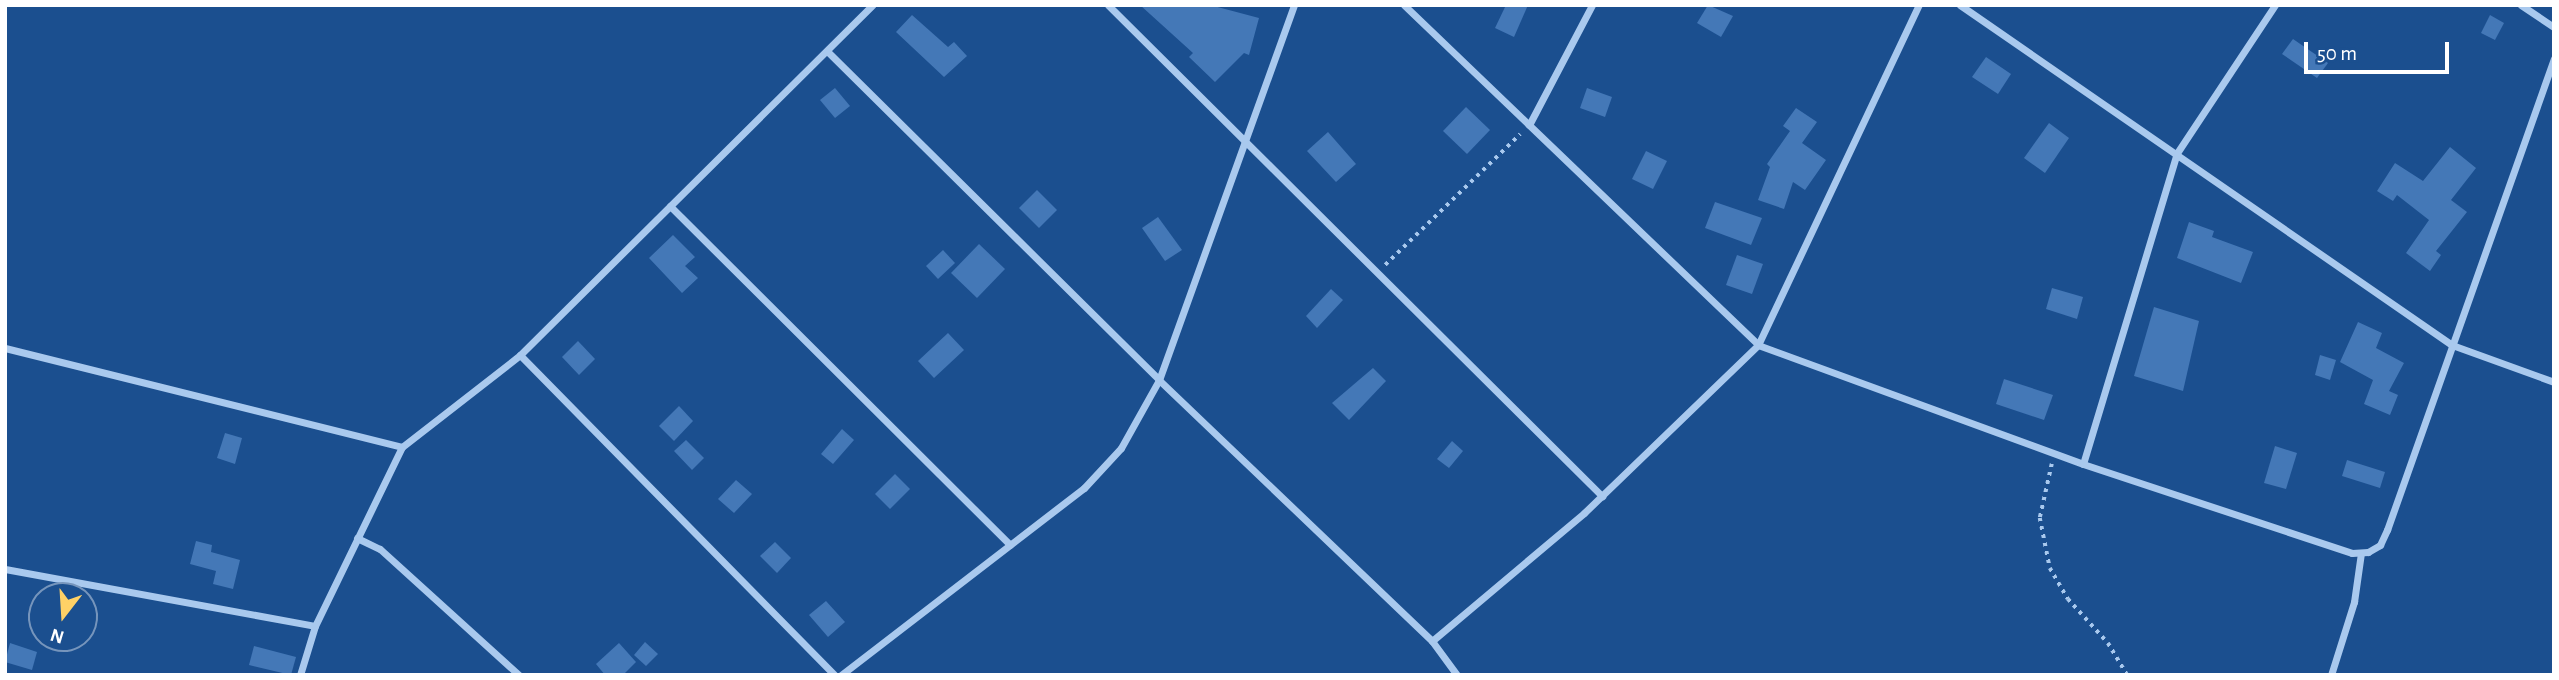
<!DOCTYPE html>
<html>
<head>
<meta charset="utf-8">
<style>
	body { margin:0 }
	#map { position:relative; width:2559px; height:680px; overflow:hidden; background:#1b4f8f; font-family:"Alegreya Sans",sans-serif }
	div>[style] { position:absolute }
	.building>* { inset:0; background:#4478b7 }
	.path>* { height:3.5px; margin-top:-1.75px; transform-origin:0; background:repeating-linear-gradient(90deg,#a9c9ee 0 3.5px,transparent 0 8.5px) }
	.street>* { height:7px; margin:-3.5px; padding:0 3.5px; transform-origin:3.5px; border-radius:3.5px; background:#a9c9ee }
	span { translate:-50% -50%; white-space:nowrap; text-align:center; line-height:1.15; -webkit-text-stroke:5px #1b4f8f; paint-order:stroke }
	.frame { position:absolute; inset:0; border:7px solid #fff; pointer-events:none }
	.north { position:absolute; left:28px; top:582px; width:70px; height:70px; box-sizing:border-box; background:#1b4f8f; border:2px solid #7695bc; border-radius:50%; rotate:197deg; font-size:19px; font-weight:700; line-height:28px; text-align:center; color:#fff }
	.north::after { content:''; display:block; margin:auto; width:24px; height:32px; background:#ffd166; clip-path:polygon(50% 0,100% 100%,50% 72%,0 100%) }
	.scale { position:absolute; left:2304px; top:42px; width:145px; height:32px; box-sizing:border-box; border:4px solid #fff; border-top:0; padding-left:9px; font-size:21px; line-height:24px; white-space:nowrap; color:#fff; -webkit-text-stroke:5px #1b4f8f; paint-order:stroke }
</style>
</head>
<body>
<div id="map">
	<div class="building">
		<i style="clip-path:polygon(1140px 5px,1210px 5px,1259px 18px,1249px 55px,1244px 53px,1215px 82px,1189px 57px,1193px 53px)"></i>
		<i style="clip-path:polygon(1506px 5px,1528px 5px,1514px 37px,1495px 28px)"></i>
		<i style="clip-path:polygon(1708px 5px,1733px 16px,1721px 37px,1697px 23px)"></i>
		<i style="clip-path:polygon(912px 15px,948px 47px,954px 42px,967px 56px,944px 77px,896px 32px)"></i>
		<i style="clip-path:polygon(2490px 15px,2504px 23px,2495px 40px,2481px 33px)"></i>
		<i style="clip-path:polygon(2293px 39px,2328px 63px,2317px 78px,2282px 54px)"></i>
		<i style="clip-path:polygon(1986px 57px,2011px 74px,1998px 94px,1972px 77px)"></i>
		<i style="clip-path:polygon(835px 88px,850px 106px,835px 118px,820px 100px)"></i>
		<i style="clip-path:polygon(1587px 88px,1612px 97px,1605px 117px,1580px 108px)"></i>
		<i style="clip-path:polygon(1466px 107px,1490px 130px,1467px 154px,1443px 131px)"></i>
		<i style="clip-path:polygon(1796px 108px,1817px 122px,1802px 143px,1826px 160px,1805px 190px,1793px 182px,1784px 209px,1758px 200px,1770px 167px,1767px 164px,1790px 131px,1783px 126px)"></i>
		<i style="clip-path:polygon(2049px 123px,2069px 138px,2045px 173px,2024px 158px)"></i>
		<i style="clip-path:polygon(1328px 132px,1356px 164px,1336px 182px,1307px 151px)"></i>
		<i style="clip-path:polygon(2450px 147px,2476px 168px,2451px 200px,2467px 212px,2436px 251px,2441px 255px,2430px 271px,2406px 253px,2429px 220px,2397px 195px,2393px 201px,2377px 191px,2395px 163px,2423px 181px)"></i>
		<i style="clip-path:polygon(1646px 151px,1667px 161px,1653px 189px,1632px 179px)"></i>
		<i style="clip-path:polygon(1037px 190px,1057px 210px,1039px 228px,1019px 208px)"></i>
		<i style="clip-path:polygon(1715px 202px,1762px 218px,1751px 245px,1705px 228px)"></i>
		<i style="clip-path:polygon(1158px 217px,1182px 250px,1165px 261px,1142px 228px)"></i>
		<i style="clip-path:polygon(2189px 222px,2214px 231px,2212px 237px,2253px 252px,2241px 283px,2177px 258px)"></i>
		<i style="clip-path:polygon(673px 235px,695px 257px,685px 266px,698px 278px,682px 293px,649px 258px)"></i>
		<i style="clip-path:polygon(979px 244px,1005px 269px,977px 298px,951px 273px)"></i>
		<i style="clip-path:polygon(943px 250px,955px 263px,938px 279px,926px 266px)"></i>
		<i style="clip-path:polygon(1737px 255px,1763px 264px,1752px 294px,1726px 285px)"></i>
		<i style="clip-path:polygon(2052px 288px,2083px 297px,2077px 319px,2046px 309px)"></i>
		<i style="clip-path:polygon(1331px 289px,1343px 300px,1317px 328px,1306px 316px)"></i>
		<i style="clip-path:polygon(2154px 307px,2199px 321px,2183px 391px,2134px 376px)"></i>
		<i style="clip-path:polygon(2358px 322px,2382px 333px,2376px 348px,2404px 363px,2389px 391px,2398px 395px,2390px 415px,2364px 404px,2373px 380px,2340px 362px)"></i>
		<i style="clip-path:polygon(948px 333px,964px 350px,934px 378px,918px 361px)"></i>
		<i style="clip-path:polygon(578px 341px,595px 359px,579px 375px,562px 357px)"></i>
		<i style="clip-path:polygon(2320px 355px,2336px 360px,2330px 380px,2315px 375px)"></i>
		<i style="clip-path:polygon(1373px 368px,1386px 381px,1349px 420px,1332px 403px)"></i>
		<i style="clip-path:polygon(2004px 379px,2053px 395px,2044px 420px,1996px 404px)"></i>
		<i style="clip-path:polygon(679px 406px,693px 421px,674px 441px,659px 426px)"></i>
		<i style="clip-path:polygon(842px 429px,854px 440px,833px 464px,821px 454px)"></i>
		<i style="clip-path:polygon(225px 433px,242px 438px,235px 464px,217px 458px)"></i>
		<i style="clip-path:polygon(686px 440px,704px 458px,692px 470px,674px 451px)"></i>
		<i style="clip-path:polygon(1452px 441px,1463px 451px,1449px 468px,1437px 459px)"></i>
		<i style="clip-path:polygon(2275px 446px,2297px 453px,2286px 489px,2264px 483px)"></i>
		<i style="clip-path:polygon(2347px 460px,2385px 472px,2380px 488px,2342px 476px)"></i>
		<i style="clip-path:polygon(895px 474px,910px 489px,890px 509px,875px 494px)"></i>
		<i style="clip-path:polygon(736px 480px,752px 494px,734px 513px,718px 499px)"></i>
		<i style="clip-path:polygon(196px 541px,212px 545px,211px 552px,240px 560px,233px 589px,213px 584px,216px 571px,190px 564px)"></i>
		<i style="clip-path:polygon(775px 542px,791px 558px,777px 573px,760px 556px)"></i>
		<i style="clip-path:polygon(826px 601px,845px 622px,828px 637px,809px 615px)"></i>
		<i style="clip-path:polygon(645px 642px,658px 654px,646px 666px,634px 655px)"></i>
		<i style="clip-path:polygon(10px 643px,37px 652px,32px 670px,5px 662px)"></i>
		<i style="clip-path:polygon(619px 643px,636px 662px,623px 675px,605px 675px,596px 664px)"></i>
		<i style="clip-path:polygon(254px 646px,296px 657px,291px 675px,249px 665px)"></i>
	</div>
	<div class="path">
		<i style="left:1385px;top:265px;width:188px;rotate:-44.1deg"></i>
		<i style="left:2052px;top:464px;width:55px;rotate:102.5deg"></i>
		<i style="left:2040px;top:518px;width:51px;rotate:78.7deg"></i>
		<i style="left:2050px;top:568px;width:36px;rotate:60deg"></i>
		<i style="left:2068px;top:599px;width:59px;rotate:47.7deg"></i>
		<i style="left:2108px;top:643px;width:37px;rotate:59deg"></i>
	</div>
	<div class="street">
		<i style="left:1108px;top:5px;width:697px;rotate:44.83deg"></i>
		<i style="left:1404px;top:5px;width:491px;rotate:43.8deg"></i>
		<i style="left:1758px;top:345px;width:346px;rotate:20.1deg"></i>
		<i style="left:2083px;top:464px;width:283px;rotate:18.3deg"></i>
		<i style="left:2352px;top:553px;width:16px;rotate:-4deg"></i>
		<i style="left:2368px;top:552px;width:14px;rotate:-30deg"></i>
		<i style="left:2380px;top:545px;width:17px;rotate:-65deg"></i>
		<i style="left:2387px;top:530px;width:500px;rotate:-70.5deg"></i>
		<i style="left:1960px;top:5px;width:598px;rotate:34.65deg"></i>
		<i style="left:2452px;top:345px;width:109px;rotate:19.9deg"></i>
		<i style="left:2521px;top:5px;width:40px;rotate:34deg"></i>
		<i style="left:827px;top:51px;width:467px;rotate:44.7deg"></i>
		<i style="left:1159px;top:380px;width:378px;rotate:43.7deg"></i>
		<i style="left:1432px;top:641px;width:42px;rotate:53.7deg"></i>
		<i style="left:1529px;top:125px;width:136px;rotate:-62.3deg"></i>
		<i style="left:670px;top:206px;width:480px;rotate:44.9deg"></i>
		<i style="left:5px;top:348px;width:409px;rotate:14deg"></i>
		<i style="left:520px;top:355px;width:448px;rotate:45.5deg"></i>
		<i style="left:2083px;top:464px;width:325px;rotate:-73.2deg"></i>
		<i style="left:2177px;top:153px;width:178px;rotate:-56.5deg"></i>
		<i style="left:357px;top:538px;width:25px;rotate:26deg"></i>
		<i style="left:380px;top:549px;width:188px;rotate:42.2deg"></i>
		<i style="left:5px;top:569px;width:315px;rotate:10.4deg"></i>
		<i style="left:1432px;top:641px;width:199px;rotate:-40.1deg"></i>
		<i style="left:1584px;top:513px;width:242px;rotate:-44deg"></i>
		<i style="left:1758px;top:345px;width:376px;rotate:-64.7deg"></i>
		<i style="left:300px;top:675px;width:51px;rotate:-73deg"></i>
		<i style="left:315px;top:626px;width:199px;rotate:-64.1deg"></i>
		<i style="left:402px;top:447px;width:150px;rotate:-37.9deg"></i>
		<i style="left:520px;top:355px;width:497px;rotate:-44.8deg"></i>
		<i style="left:841px;top:675px;width:307px;rotate:-37.6deg"></i>
		<i style="left:1084px;top:488px;width:54px;rotate:-47.2deg"></i>
		<i style="left:1121px;top:448px;width:78px;rotate:-60.8deg"></i>
		<i style="left:1159px;top:380px;width:399px;rotate:-70.2deg"></i>
		<i style="left:2331px;top:675px;width:77px;rotate:-72.5deg"></i>
		<i style="left:2354px;top:602px;width:49px;rotate:-81.9deg"></i>
	</div>
	<div class="frame"></div>
	<div class="north">N</div>
	<div class="scale">50 m</div>
</div>
</body>
</html>
